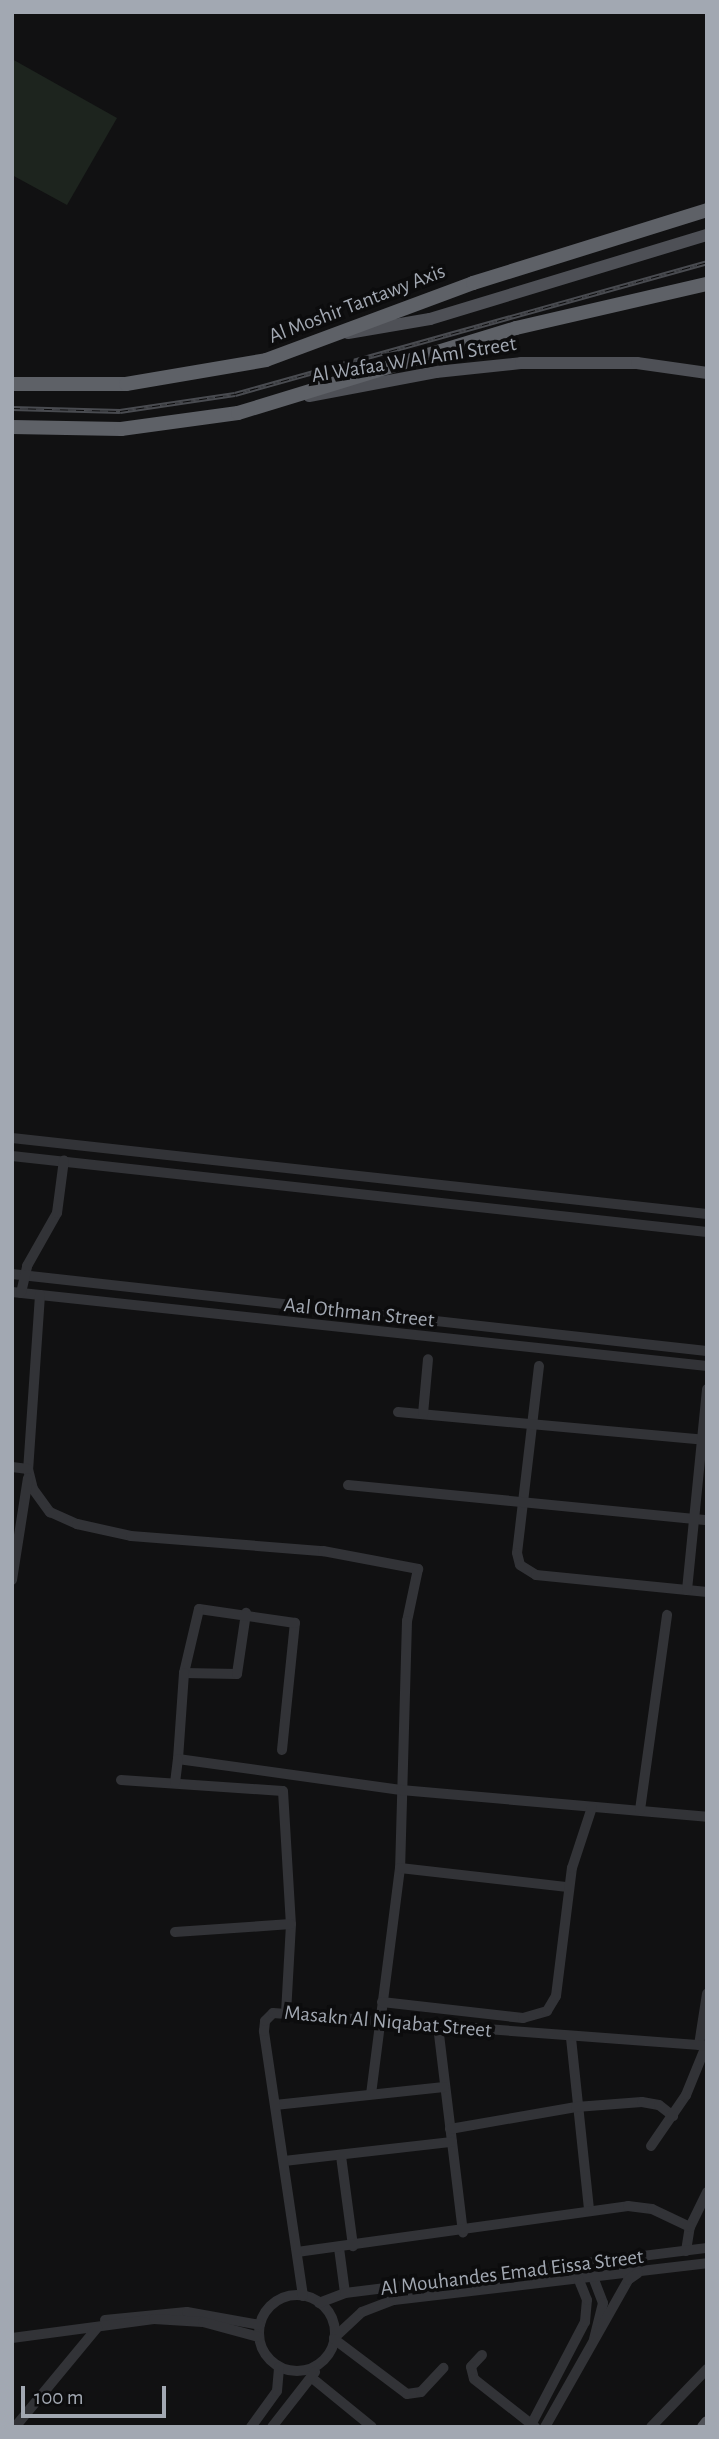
<!DOCTYPE html>
<html>
<head>
<meta charset="utf-8">
<style>
	body { margin:0 }
	#map { position:relative; width:719px; height:2439px; overflow:hidden; background:#111112; font-family:"Alegreya Sans",sans-serif }
	div>[style] { position:absolute }
	.green>* { inset:0; background:#1d241e }
	.minor>* { height:10px; margin:-5px; padding:0 5px; transform-origin:5px; border-radius:5px; background:#323337 }
	.minor>.ring { margin:-5px; padding:0; box-sizing:content-box; background:none; border:10px solid #323337; border-radius:50% }
	.major>* { height:12px; margin:-6px; padding:0 6px; transform-origin:6px; border-radius:6px; background:#4e5056 }
	.highway>* { height:14px; margin:-7px; padding:0 7px; transform-origin:7px; border-radius:7px; background:#5e6167 }
	.rail>* { height:5px; margin-top:-2.5px; transform-origin:0; background:repeating-linear-gradient(90deg,#0c0c0d 0 8px,#494b50 0 16px); box-sizing:border-box; border-block:2px solid #494b50 }
	span { translate:-50% -50%; white-space:nowrap; text-align:center; line-height:1.15; -webkit-text-stroke:7px #0c0c0d; paint-order:stroke }
	.street-label { font-size:21px; color:#a2a8b2 }
	.frame { position:absolute; inset:0; border:14px solid #a2a8b2; pointer-events:none }
	.scale { position:absolute; left:21px; top:2386px; width:145px; height:32px; box-sizing:border-box; border:4px solid #a2a8b2; border-top:0; padding-left:9px; font-size:21px; line-height:24px; white-space:nowrap; color:#a2a8b2; -webkit-text-stroke:5px #0c0c0d; paint-order:stroke }
</style>
</head>
<body>
<div id="map">
	<div class="green">
		<i style="clip-path:polygon(12px 59px,117px 118px,67px 205px,12px 175px)"></i>
	</div>
	<div class="minor">
		<i style="left:12px;top:1138px;width:699px;rotate:6.24deg"></i>
		<i style="left:12px;top:1156px;width:699px;rotate:6.24deg"></i>
		<i style="left:12px;top:1274px;width:699px;rotate:6.32deg"></i>
		<i style="left:12px;top:1292px;width:699px;rotate:6.08deg"></i>
		<i style="left:21px;top:1293px;width:28px;rotate:-77deg"></i>
		<i style="left:27px;top:1266px;width:61px;rotate:-60.5deg"></i>
		<i style="left:57px;top:1213px;width:53px;rotate:-82.5deg"></i>
		<i style="left:40px;top:1295px;width:174px;rotate:93.9deg"></i>
		<i style="left:28px;top:1469px;width:21px;rotate:76deg"></i>
		<i style="left:33px;top:1489px;width:29px;rotate:54deg"></i>
		<i style="left:50px;top:1512px;width:30px;rotate:24deg"></i>
		<i style="left:77px;top:1524px;width:55px;rotate:12.5deg"></i>
		<i style="left:131px;top:1536px;width:193px;rotate:4.5deg"></i>
		<i style="left:323px;top:1551px;width:97px;rotate:10.7deg"></i>
		<i style="left:418px;top:1569px;width:53px;rotate:101.9deg"></i>
		<i style="left:407px;top:1621px;width:247px;rotate:91.6deg"></i>
		<i style="left:400px;top:1868px;width:228px;rotate:97.3deg"></i>
		<i style="left:539px;top:1366px;width:188px;rotate:96.7deg"></i>
		<i style="left:517px;top:1553px;width:12px;rotate:76deg"></i>
		<i style="left:520px;top:1565px;width:19px;rotate:32deg"></i>
		<i style="left:536px;top:1575px;width:172px;rotate:5.7deg"></i>
		<i style="left:398px;top:1412px;width:310px;rotate:5.2deg"></i>
		<i style="left:423px;top:1414px;width:55px;rotate:-84.8deg"></i>
		<i style="left:12px;top:1467px;width:16px;rotate:7deg"></i>
		<i style="left:348px;top:1485px;width:361px;rotate:5.6deg"></i>
		<i style="left:12px;top:1580px;width:103px;rotate:-81.1deg"></i>
		<i style="left:687px;top:1590px;width:202px;rotate:-84.3deg"></i>
		<i style="left:184px;top:1673px;width:53px;rotate:1.1deg"></i>
		<i style="left:237px;top:1674px;width:62px;rotate:-81.6deg"></i>
		<i style="left:282px;top:1750px;width:128px;rotate:-84.2deg"></i>
		<i style="left:295px;top:1623px;width:97px;rotate:-171.7deg"></i>
		<i style="left:199px;top:1609px;width:66px;rotate:103.2deg"></i>
		<i style="left:184px;top:1673px;width:86px;rotate:94deg"></i>
		<i style="left:178px;top:1759px;width:225px;rotate:7.9deg"></i>
		<i style="left:401px;top:1790px;width:307px;rotate:5deg"></i>
		<i style="left:121px;top:1780px;width:162px;rotate:3.9deg"></i>
		<i style="left:283px;top:1791px;width:133px;rotate:86.6deg"></i>
		<i style="left:291px;top:1924px;width:89px;rotate:93.2deg"></i>
		<i style="left:175px;top:1783px;width:24px;rotate:-83deg"></i>
		<i style="left:640px;top:1810px;width:197px;rotate:-82.1deg"></i>
		<i style="left:400px;top:1868px;width:169px;rotate:6.5deg"></i>
		<i style="left:175px;top:1932px;width:116px;rotate:-3.9deg"></i>
		<i style="left:382px;top:2002px;width:142px;rotate:6.5deg"></i>
		<i style="left:523px;top:2018px;width:25px;rotate:-16deg"></i>
		<i style="left:547px;top:2011px;width:17px;rotate:-59deg"></i>
		<i style="left:556px;top:1996px;width:129px;rotate:-82.9deg"></i>
		<i style="left:572px;top:1868px;width:64px;rotate:-71.8deg"></i>
		<i style="left:438px;top:2026px;width:208px;rotate:83.1deg"></i>
		<i style="left:571px;top:2038px;width:173px;rotate:84deg"></i>
		<i style="left:699px;top:2045px;width:52px;rotate:-81.1deg"></i>
		<i style="left:275px;top:2105px;width:170px;rotate:-6.1deg"></i>
		<i style="left:450px;top:2129px;width:128px;rotate:-9.9deg"></i>
		<i style="left:576px;top:2107px;width:66px;rotate:-4.3deg"></i>
		<i style="left:642px;top:2102px;width:17px;rotate:10deg"></i>
		<i style="left:659px;top:2105px;width:18px;rotate:38deg"></i>
		<i style="left:651px;top:2146px;width:62px;rotate:-55.5deg"></i>
		<i style="left:686px;top:2095px;width:53px;rotate:-67.8deg"></i>
		<i style="left:341px;top:2156px;width:91px;rotate:82.4deg"></i>
		<i style="left:284px;top:2161px;width:169px;rotate:-6.5deg"></i>
		<i style="left:339px;top:2248px;width:45px;rotate:82.4deg"></i>
		<i style="left:686px;top:2251px;width:24px;rotate:-81deg"></i>
		<i style="left:690px;top:2227px;width:39px;rotate:-64deg"></i>
		<i style="left:297px;top:2252px;width:334px;rotate:-7.9deg"></i>
		<i style="left:628px;top:2206px;width:24px;rotate:7deg"></i>
		<i style="left:652px;top:2209px;width:42px;rotate:25.3deg"></i>
		<i style="left:593px;top:2277px;width:28px;rotate:69deg"></i>
		<i style="left:603px;top:2303px;width:37px;rotate:104deg"></i>
		<i class="ring" style="left:259px;top:2295px;width:66px;height:66px"></i>
		<i style="left:303px;top:2296px;width:268px;rotate:-98.4deg"></i>
		<i style="left:264px;top:2031px;width:10px;rotate:-84deg"></i>
		<i style="left:265px;top:2021px;width:11px;rotate:-45deg"></i>
		<i style="left:273px;top:2013px;width:435px;rotate:4.3deg"></i>
		<i style="left:319px;top:2303px;width:28px;rotate:-21deg"></i>
		<i style="left:345px;top:2293px;width:365px;rotate:-7.1deg"></i>
		<i style="left:105px;top:2320px;width:82px;rotate:-5.6deg"></i>
		<i style="left:187px;top:2312px;width:74px;rotate:10.1deg"></i>
		<i style="left:12px;top:2338px;width:143px;rotate:-7.6deg"></i>
		<i style="left:154px;top:2319px;width:49px;rotate:3.5deg"></i>
		<i style="left:203px;top:2322px;width:58px;rotate:15deg"></i>
		<i style="left:334px;top:2338px;width:38px;rotate:-43deg"></i>
		<i style="left:362px;top:2312px;width:34px;rotate:-21deg"></i>
		<i style="left:394px;top:2300px;width:315px;rotate:-6.7deg"></i>
		<i style="left:334px;top:2339px;width:91px;rotate:37deg"></i>
		<i style="left:407px;top:2394px;width:14px;rotate:-8deg"></i>
		<i style="left:421px;top:2392px;width:33px;rotate:-47deg"></i>
		<i style="left:482px;top:2355px;width:16px;rotate:133deg"></i>
		<i style="left:471px;top:2367px;width:12px;rotate:76deg"></i>
		<i style="left:474px;top:2379px;width:78px;rotate:38.2deg"></i>
		<i style="left:312px;top:2378px;width:77px;rotate:39.2deg"></i>
		<i style="left:15px;top:2427px;width:129px;rotate:-50.4deg"></i>
		<i style="left:251px;top:2427px;width:44px;rotate:-54.2deg"></i>
		<i style="left:277px;top:2391px;width:24px;rotate:-85deg"></i>
		<i style="left:272px;top:2427px;width:70px;rotate:-52deg"></i>
		<i style="left:530px;top:2427px;width:119px;rotate:-62.4deg"></i>
		<i style="left:585px;top:2322px;width:22px;rotate:-85deg"></i>
		<i style="left:587px;top:2300px;width:22px;rotate:-112deg"></i>
		<i style="left:545px;top:2427px;width:169px;rotate:-60.5deg"></i>
		<i style="left:628px;top:2280px;width:12px;rotate:-35deg"></i>
		<i style="left:651px;top:2427px;width:81px;rotate:-46deg"></i>
	</div>
	<div class="major">
		<i style="left:348px;top:333px;width:83px;rotate:-9.7deg"></i>
		<i style="left:430px;top:319px;width:289px;rotate:-16.9deg"></i>
		<i style="left:309px;top:396px;width:129px;rotate:-10.7deg"></i>
		<i style="left:436px;top:372px;width:85px;rotate:-6deg"></i>
		<i style="left:521px;top:363px;width:116px"></i>
		<i style="left:637px;top:363px;width:71px;rotate:8.1deg"></i>
		<i style="left:703px;top:2427px;width:6px;rotate:-51deg"></i>
	</div>
	<div class="highway">
		<i style="left:12px;top:384px;width:114px"></i>
		<i style="left:126px;top:384px;width:142px;rotate:-9.7deg"></i>
		<i style="left:266px;top:360px;width:221px;rotate:-20.4deg"></i>
		<i style="left:473px;top:283px;width:245px;rotate:-17.3deg"></i>
		<i style="left:12px;top:427px;width:109px;rotate:1.1deg"></i>
		<i style="left:121px;top:429px;width:118px;rotate:-7.8deg"></i>
		<i style="left:238px;top:413px;width:291px;rotate:-17deg"></i>
		<i style="left:516px;top:328px;width:196px;rotate:-13deg"></i>
	</div>
	<div class="rail">
		<i style="left:12px;top:408px;width:108px;rotate:1.6deg"></i>
		<i style="left:120px;top:411px;width:116px;rotate:-8.4deg"></i>
		<i style="left:235px;top:394px;width:490px;rotate:-15.6deg"></i>
	</div>
	<div class="street-label">
		<span style="left:357px;top:304px;rotate:-21deg">Al Moshir Tantawy Axis</span>
		<span style="left:414px;top:360px;rotate:-9deg">Al Wafaa W Al Aml Street</span>
		<span style="left:359px;top:1313px;rotate:6deg">Aal Othman Street</span>
		<span style="left:388px;top:2022px;rotate:5deg">Masakn Al Niqabat Street</span>
		<span style="left:512px;top:2273px;rotate:-7deg">Al Mouhandes Emad Eissa Street</span>
	</div>
	<div class="frame"></div>
	<div class="scale">100 m</div>
</div>
</body>
</html>
